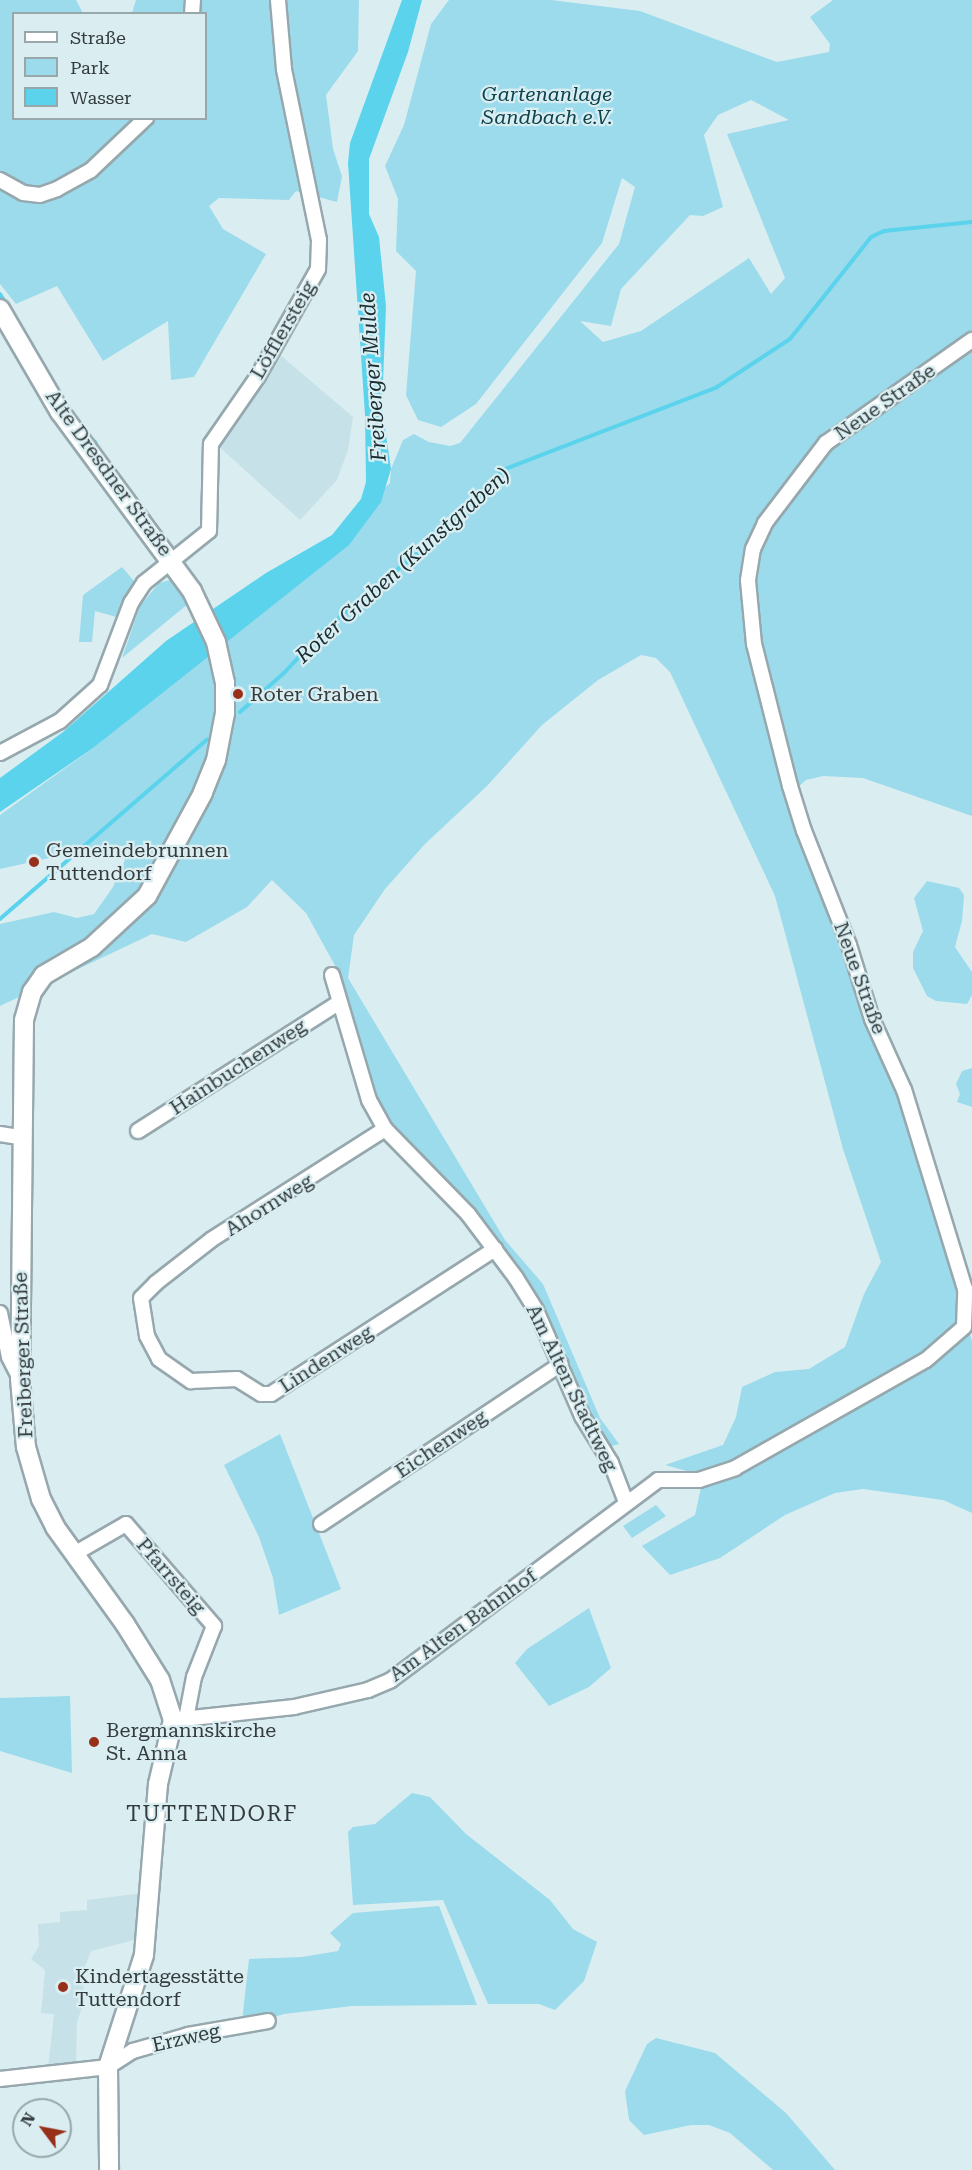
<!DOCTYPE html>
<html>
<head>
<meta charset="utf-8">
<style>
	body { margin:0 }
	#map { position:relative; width:972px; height:2170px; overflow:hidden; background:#daeef2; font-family:"Roboto Serif",serif }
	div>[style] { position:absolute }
	.built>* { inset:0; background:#c6e2e8 }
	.green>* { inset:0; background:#9bdbeb }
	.water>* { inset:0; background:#5bd3ec }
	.stream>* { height:4px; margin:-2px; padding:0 2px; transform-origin:2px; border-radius:2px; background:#5bd3ec }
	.roads { filter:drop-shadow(2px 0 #96a8ad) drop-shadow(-2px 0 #96a8ad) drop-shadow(0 2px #96a8ad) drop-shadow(0 -2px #96a8ad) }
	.minor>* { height:14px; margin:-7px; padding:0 7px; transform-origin:7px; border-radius:7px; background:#fff }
	.tertiary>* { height:18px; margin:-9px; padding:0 9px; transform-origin:9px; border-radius:9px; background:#fff }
	.dots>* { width:16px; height:16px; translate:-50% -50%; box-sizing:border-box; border:3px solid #daeef2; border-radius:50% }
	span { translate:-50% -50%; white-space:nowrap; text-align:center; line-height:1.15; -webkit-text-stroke:4.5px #daeef2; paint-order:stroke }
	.park-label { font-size:20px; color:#0c434e; font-style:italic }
	.street-label { font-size:20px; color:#343c3e }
	.poi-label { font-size:20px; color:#343c3e }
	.left { translate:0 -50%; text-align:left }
	.water-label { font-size:21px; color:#182d32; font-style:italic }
	.quarter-label { font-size:22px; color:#343c3e; letter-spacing:1.5px }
	.legend { position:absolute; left:12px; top:12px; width:195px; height:108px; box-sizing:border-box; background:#daeef2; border:2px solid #98a7aa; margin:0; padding:8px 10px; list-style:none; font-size:18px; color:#343c3e }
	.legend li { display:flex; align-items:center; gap:12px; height:30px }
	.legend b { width:30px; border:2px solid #98a7aa }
	.north { position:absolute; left:12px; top:2098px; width:60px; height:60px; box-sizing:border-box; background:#daeef2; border:2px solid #98a7aa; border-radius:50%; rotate:302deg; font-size:16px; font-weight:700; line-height:24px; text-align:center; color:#343c3e }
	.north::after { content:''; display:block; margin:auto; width:21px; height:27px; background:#982f18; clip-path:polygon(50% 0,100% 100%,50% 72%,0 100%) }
</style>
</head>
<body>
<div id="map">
	<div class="built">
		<i style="clip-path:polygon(278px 353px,353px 417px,348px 450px,337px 480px,300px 520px,216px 444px)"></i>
		<i style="clip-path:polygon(143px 1893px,135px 1940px,91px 1951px,82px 1975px,85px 1999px,77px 2022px,76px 2067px,48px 2068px,54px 2014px,41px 2013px,45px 1970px,31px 1959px,39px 1946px,38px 1924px,60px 1922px,60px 1912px,87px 1910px,87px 1900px)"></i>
	</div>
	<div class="green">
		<i style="clip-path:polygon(0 0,76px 0,83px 13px,14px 14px,14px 118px,206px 118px,206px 14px,132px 13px,136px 0,359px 0,358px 51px,326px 95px,333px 149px,342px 176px,337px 202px,296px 191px,289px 200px,219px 198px,209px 206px,223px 229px,266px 254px,194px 377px,171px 380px,168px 321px,103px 361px,57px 286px,16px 304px,0 284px)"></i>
		<i style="clip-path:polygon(evenodd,449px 0,551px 0,640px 11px,777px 62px,829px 52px,830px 44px,810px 17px,833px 0,972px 0,972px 816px,863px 778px,823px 776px,806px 780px,788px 796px,908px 1122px,972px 1341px,972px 1513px,943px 1500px,863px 1489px,835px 1493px,785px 1515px,720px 1558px,670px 1575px,642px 1546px,695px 1515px,702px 1483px,737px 1476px,827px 1421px,837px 1401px,762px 1447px,705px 1476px,665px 1465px,723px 1445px,736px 1417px,742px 1387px,775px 1372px,809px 1369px,845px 1347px,864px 1294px,881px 1262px,843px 1149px,775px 896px,670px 672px,656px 658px,641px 655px,598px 680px,542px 725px,487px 786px,425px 844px,385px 889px,354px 935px,348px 978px,505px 1240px,543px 1284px,600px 1418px,619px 1444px,605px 1448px,518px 1267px,474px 1211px,387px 1119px,376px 1100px,346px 1012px,338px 971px,306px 913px,272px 880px,247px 907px,186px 942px,152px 934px,0 1006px,0 924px,54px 912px,77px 918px,94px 914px,113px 887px,131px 846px,103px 846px,0 869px,0 815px,93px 748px,182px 674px,390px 483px,391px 469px,403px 440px,414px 434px,429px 442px,450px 446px,460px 443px,619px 244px,635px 187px,622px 178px,602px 243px,476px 404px,441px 427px,418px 420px,406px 395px,416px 271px,396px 251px,398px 199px,385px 166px,404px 125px,431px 24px,449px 0,751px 100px,789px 120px,727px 134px,785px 278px,771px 294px,749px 258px,641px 331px,603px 342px,580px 321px,611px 326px,621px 289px,690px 215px,703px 216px,723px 207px,704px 135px,718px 115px,751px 100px)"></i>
		<i style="clip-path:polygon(122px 567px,134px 581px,120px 618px,95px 611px,92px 642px,79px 642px,83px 595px)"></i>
		<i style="clip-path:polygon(170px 580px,178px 587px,188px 604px,122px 658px,140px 606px,159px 583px)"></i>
		<i style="clip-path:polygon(927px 881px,959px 888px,964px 895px,962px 921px,955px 947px,972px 972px,972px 995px,967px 1004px,936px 1001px,927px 996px,913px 968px,913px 952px,923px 931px,914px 898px)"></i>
		<i style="clip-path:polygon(972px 1068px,972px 1107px,957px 1102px,960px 1094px,956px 1084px,962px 1071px)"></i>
		<i style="clip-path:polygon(280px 1434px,341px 1589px,279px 1615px,273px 1578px,259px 1537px,224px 1465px)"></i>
		<i style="clip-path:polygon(656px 1505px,666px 1516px,632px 1538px,623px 1526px)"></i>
		<i style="clip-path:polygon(589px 1608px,611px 1668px,589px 1687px,549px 1706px,515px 1663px,527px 1649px)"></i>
		<i style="clip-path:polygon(70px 1696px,72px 1773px,0 1751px,0 1698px)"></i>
		<i style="clip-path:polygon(412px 1793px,430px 1797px,466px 1834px,550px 1900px,573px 1929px,597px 1942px,584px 1981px,555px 2010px,539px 2004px,488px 2004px,443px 1900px,353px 1905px,348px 1832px,353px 1827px,375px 1824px)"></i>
		<i style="clip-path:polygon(439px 1906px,477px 2005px,352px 2006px,284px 2014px,246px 2025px,242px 2021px,249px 1959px,302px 1957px,338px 1951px,341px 1944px,330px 1933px,353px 1913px)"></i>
		<i style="clip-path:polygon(656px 2038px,715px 2053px,786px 2113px,835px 2170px,773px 2170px,730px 2133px,709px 2125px,691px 2125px,644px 2135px,629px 2120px,625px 2091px,647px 2044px)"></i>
	</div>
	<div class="water">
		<i style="clip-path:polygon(402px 0,422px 0,408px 52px,369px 159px,369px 214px,379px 237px,386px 306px,382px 408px,391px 469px,381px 502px,349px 545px,93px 748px,0 812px,0 778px,63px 732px,166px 641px,266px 573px,332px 535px,361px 499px,366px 482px,365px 415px,348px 163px,350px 143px)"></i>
	</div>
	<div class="stream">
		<i style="left:0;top:294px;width:87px;rotate:58.7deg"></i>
		<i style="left:87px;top:435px;width:11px;rotate:41deg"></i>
		<i style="left:240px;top:712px;width:59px;rotate:-41.6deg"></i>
		<i style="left:284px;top:673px;width:57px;rotate:-47.1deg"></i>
		<i style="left:323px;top:631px;width:134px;rotate:-39.5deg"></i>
		<i style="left:426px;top:546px;width:110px;rotate:-44.3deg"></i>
		<i style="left:505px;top:469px;width:227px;rotate:-21.1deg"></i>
		<i style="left:717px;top:387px;width:87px;rotate:-33.3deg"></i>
		<i style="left:790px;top:339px;width:130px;rotate:-51.5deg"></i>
		<i style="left:871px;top:237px;width:14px;rotate:-25deg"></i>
		<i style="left:884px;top:231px;width:88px;rotate:-5.8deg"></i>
		<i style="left:0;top:919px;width:274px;rotate:-40.9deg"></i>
	</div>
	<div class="roads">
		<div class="minor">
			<i style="left:192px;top:14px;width:14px;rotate:-86deg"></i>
			<i style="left:0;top:180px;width:26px;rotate:29deg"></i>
			<i style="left:23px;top:193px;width:17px;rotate:7deg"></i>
			<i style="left:40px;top:195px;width:18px;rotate:-19deg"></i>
			<i style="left:57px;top:189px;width:39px;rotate:-29deg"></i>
			<i style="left:91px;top:170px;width:76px;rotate:-43.4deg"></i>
			<i style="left:0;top:753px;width:68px;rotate:-28.1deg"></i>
			<i style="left:60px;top:721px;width:54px;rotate:-42deg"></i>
			<i style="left:100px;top:685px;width:88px;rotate:-69.3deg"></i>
			<i style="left:131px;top:603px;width:24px;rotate:-57deg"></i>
			<i style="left:144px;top:583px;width:83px;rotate:-38.7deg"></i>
			<i style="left:209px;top:531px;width:87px;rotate:-88.7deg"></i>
			<i style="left:211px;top:444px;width:83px;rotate:-55.3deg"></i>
			<i style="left:258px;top:376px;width:123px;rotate:-60.7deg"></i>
			<i style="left:318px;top:269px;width:29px;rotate:-88deg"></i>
			<i style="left:319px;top:240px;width:175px;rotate:-101.6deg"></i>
			<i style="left:284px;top:69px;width:69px;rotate:-95deg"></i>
			<i style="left:332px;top:975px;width:130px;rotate:73.5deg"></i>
			<i style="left:369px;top:1100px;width:33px;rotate:61deg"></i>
			<i style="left:385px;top:1129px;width:119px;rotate:45.7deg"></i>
			<i style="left:468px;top:1214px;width:80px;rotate:53.1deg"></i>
			<i style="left:516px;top:1278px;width:38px;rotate:58deg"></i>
			<i style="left:536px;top:1310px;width:116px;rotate:66.5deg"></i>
			<i style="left:582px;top:1416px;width:55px;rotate:58.3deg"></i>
			<i style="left:611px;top:1463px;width:42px;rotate:69deg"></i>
			<i style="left:385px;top:1129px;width:206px;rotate:147.5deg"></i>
			<i style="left:211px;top:1240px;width:70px;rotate:142deg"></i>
			<i style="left:156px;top:1283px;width:21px;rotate:135deg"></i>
			<i style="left:141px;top:1298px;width:38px;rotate:81deg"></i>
			<i style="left:147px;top:1336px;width:26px;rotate:62deg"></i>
			<i style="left:159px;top:1359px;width:39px;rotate:35deg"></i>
			<i style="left:191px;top:1381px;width:46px;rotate:-2.5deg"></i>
			<i style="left:237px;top:1379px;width:28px;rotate:32deg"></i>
			<i style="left:261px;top:1394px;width:10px"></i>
			<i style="left:271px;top:1394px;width:267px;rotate:-32.9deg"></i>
			<i style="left:138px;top:1131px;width:237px;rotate:-32.6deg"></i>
			<i style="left:0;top:1134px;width:24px;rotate:9deg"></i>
			<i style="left:0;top:1313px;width:45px;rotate:78.4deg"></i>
			<i style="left:9px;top:1357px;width:22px;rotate:63deg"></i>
			<i style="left:321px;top:1524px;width:288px;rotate:-33.7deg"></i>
			<i style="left:74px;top:1554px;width:60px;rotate:-30deg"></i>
			<i style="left:126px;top:1524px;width:135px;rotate:49.2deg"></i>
			<i style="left:214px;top:1626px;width:55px;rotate:111.4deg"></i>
			<i style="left:194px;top:1677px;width:43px;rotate:100.8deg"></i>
			<i style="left:173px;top:1720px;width:122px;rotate:-6.1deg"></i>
			<i style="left:294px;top:1707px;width:76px;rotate:-12.9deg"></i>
			<i style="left:368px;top:1690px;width:25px;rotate:-23deg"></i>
			<i style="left:391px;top:1680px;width:334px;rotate:-36.8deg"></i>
			<i style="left:658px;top:1480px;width:41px"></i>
			<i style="left:699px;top:1480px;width:38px;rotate:-18deg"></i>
			<i style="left:735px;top:1468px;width:219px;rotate:-29.5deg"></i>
			<i style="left:926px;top:1360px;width:50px;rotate:-41deg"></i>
			<i style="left:964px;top:1327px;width:38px;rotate:-88deg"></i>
			<i style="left:965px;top:1289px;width:208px;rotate:-107deg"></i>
			<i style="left:904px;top:1090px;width:78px;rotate:-114.3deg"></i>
			<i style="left:872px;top:1019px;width:77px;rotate:-107.3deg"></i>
			<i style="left:849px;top:945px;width:123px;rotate:-111.5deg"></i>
			<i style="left:804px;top:831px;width:47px;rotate:-107.3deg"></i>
			<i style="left:790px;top:786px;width:146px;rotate:-104.2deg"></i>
			<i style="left:754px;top:644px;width:64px;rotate:-95.4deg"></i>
			<i style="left:748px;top:580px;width:31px;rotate:-81deg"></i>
			<i style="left:753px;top:549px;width:29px;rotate:-65deg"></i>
			<i style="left:765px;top:523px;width:101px;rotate:-52.7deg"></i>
			<i style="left:826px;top:443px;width:179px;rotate:-35.2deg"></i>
			<i style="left:0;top:2079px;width:109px;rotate:-6.3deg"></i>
			<i style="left:108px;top:2067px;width:30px;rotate:-33deg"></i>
			<i style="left:133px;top:2051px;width:57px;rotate:-16.2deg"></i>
			<i style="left:188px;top:2035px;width:81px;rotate:-9.9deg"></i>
		</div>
		<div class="tertiary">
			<i style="left:0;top:309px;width:119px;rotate:59.8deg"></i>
			<i style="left:60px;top:412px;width:222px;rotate:53.6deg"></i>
			<i style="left:192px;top:591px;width:56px;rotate:64.8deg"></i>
			<i style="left:216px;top:642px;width:42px;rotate:77.6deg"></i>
			<i style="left:225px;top:683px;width:30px;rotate:90deg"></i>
			<i style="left:225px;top:713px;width:48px;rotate:100.8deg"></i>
			<i style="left:216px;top:760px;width:35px;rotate:112deg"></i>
			<i style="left:203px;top:793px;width:117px;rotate:118.5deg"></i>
			<i style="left:147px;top:896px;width:75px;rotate:137.2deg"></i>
			<i style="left:92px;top:947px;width:56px;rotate:149.7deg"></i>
			<i style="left:44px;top:975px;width:21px;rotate:125deg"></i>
			<i style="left:32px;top:992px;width:29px;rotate:106deg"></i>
			<i style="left:24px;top:1020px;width:359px;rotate:90.6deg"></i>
			<i style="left:20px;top:1379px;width:68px;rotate:85deg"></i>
			<i style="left:26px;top:1447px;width:54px;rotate:73.9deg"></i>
			<i style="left:41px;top:1499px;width:31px;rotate:63deg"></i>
			<i style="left:55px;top:1527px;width:120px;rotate:54.2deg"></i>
			<i style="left:125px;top:1624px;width:66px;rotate:58deg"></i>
			<i style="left:160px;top:1680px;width:42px;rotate:72deg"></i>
			<i style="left:173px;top:1720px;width:66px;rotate:103.2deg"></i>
			<i style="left:158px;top:1784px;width:172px;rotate:94.7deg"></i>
			<i style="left:144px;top:1955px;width:118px;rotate:107.8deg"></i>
			<i style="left:108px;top:2067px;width:103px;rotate:89.4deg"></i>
		</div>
	</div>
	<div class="dots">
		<i style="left:238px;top:694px;background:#982f18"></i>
		<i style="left:34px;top:862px;background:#982f18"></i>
		<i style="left:94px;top:1742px;background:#982f18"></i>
		<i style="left:63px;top:1987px;background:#982f18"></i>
	</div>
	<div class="park-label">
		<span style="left:547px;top:106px">Gartenanlage<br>Sandbach e.V.</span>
	</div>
	<div class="street-label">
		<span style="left:283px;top:330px;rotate:-60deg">Löfflersteig</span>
		<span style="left:885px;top:402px;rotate:-35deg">Neue Straße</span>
		<span style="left:109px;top:473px;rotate:54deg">Alte Dresdner Straße</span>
		<span style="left:860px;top:978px;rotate:70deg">Neue Straße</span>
		<span style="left:238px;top:1067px;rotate:-33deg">Hainbuchenweg</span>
		<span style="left:269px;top:1205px;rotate:-32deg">Ahornweg</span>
		<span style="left:23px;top:1355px;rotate:-92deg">Freiberger Straße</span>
		<span style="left:326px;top:1359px;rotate:-33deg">Lindenweg</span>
		<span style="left:572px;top:1388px;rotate:64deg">Am Alten Stadtweg</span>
		<span style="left:441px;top:1444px;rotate:-34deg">Eichenweg</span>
		<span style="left:171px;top:1576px;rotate:49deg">Pfarrsteig</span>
		<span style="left:463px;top:1625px;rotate:-36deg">Am Alten Bahnhof</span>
		<span style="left:186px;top:2038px;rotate:-13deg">Erzweg</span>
	</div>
	<div class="poi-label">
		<span class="left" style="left:250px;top:694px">Roter Graben</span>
		<span class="left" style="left:46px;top:862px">Gemeindebrunnen<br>Tuttendorf</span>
		<span class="left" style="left:106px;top:1742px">Bergmannskirche<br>St. Anna</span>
		<span class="left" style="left:75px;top:1988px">Kindertagesstätte<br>Tuttendorf</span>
	</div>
	<div class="water-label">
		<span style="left:373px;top:377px;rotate:-94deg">Freiberger Mulde</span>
		<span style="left:403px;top:565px;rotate:-42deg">Roter Graben (Kunstgraben)</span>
	</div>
	<div class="quarter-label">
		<span style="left:212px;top:1814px">TUTTENDORF</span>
	</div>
	<ul class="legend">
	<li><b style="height:8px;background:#fff"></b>Straße</li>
	<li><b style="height:16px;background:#9bdbeb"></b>Park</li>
	<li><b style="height:16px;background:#5bd3ec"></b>Wasser</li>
	</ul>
	<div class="north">N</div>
</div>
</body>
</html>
